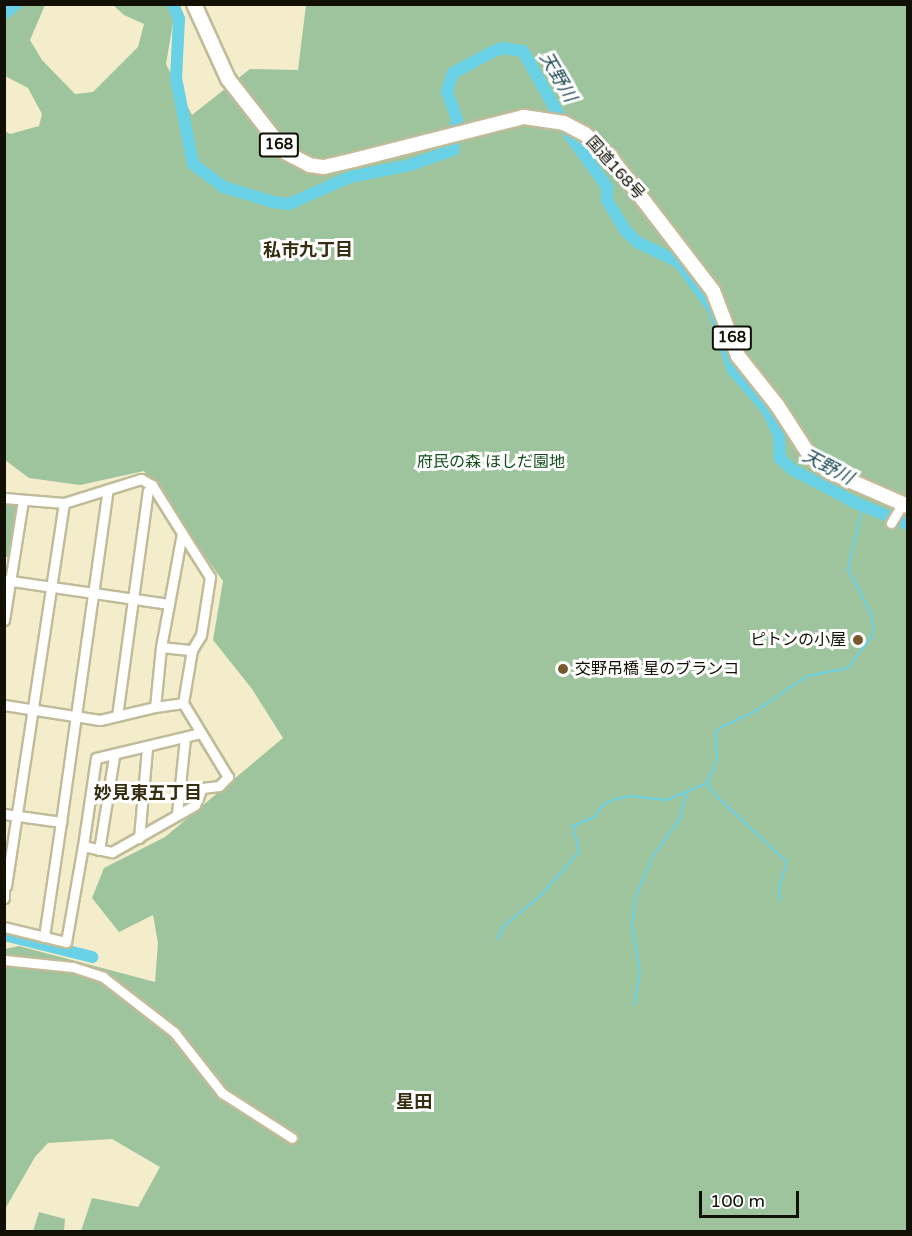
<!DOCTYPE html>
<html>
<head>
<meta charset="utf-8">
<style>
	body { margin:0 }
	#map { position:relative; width:912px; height:1236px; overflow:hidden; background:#f3edcb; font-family:"Varela Round","Noto Sans JP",sans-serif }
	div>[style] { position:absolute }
	.green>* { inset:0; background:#9ec49e }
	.stream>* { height:2px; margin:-1px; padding:0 1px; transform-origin:1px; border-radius:1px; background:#69d1e6 }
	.river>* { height:12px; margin:-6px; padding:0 6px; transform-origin:6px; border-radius:6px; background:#69d1e6 }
	.roads { filter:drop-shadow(2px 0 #c0bb99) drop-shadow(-2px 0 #c0bb99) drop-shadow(0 2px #c0bb99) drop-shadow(0 -2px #c0bb99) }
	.minor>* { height:9px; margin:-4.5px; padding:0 4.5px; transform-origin:4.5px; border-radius:4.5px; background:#fff }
	.highway>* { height:14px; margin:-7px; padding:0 7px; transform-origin:7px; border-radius:7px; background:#fff }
	.dots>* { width:16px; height:16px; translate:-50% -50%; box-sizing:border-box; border:3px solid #fff; border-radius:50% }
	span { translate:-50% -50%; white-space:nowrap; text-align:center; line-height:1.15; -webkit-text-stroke:6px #fff; paint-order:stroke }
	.shield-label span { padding:2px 4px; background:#fff; border:2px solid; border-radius:4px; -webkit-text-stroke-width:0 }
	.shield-label { font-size:15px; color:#121005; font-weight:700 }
	.street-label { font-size:16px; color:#121005 }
	.park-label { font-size:16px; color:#124f1a }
	.poi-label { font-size:16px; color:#121005 }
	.right { translate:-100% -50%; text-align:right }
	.left { translate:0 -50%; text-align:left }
	.water-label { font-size:18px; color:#204e57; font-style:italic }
	.neighbourhood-label { font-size:18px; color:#342f11; font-weight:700 }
	.frame { position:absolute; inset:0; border:6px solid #121005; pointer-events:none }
	.scale { position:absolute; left:699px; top:1191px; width:100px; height:27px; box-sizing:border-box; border:3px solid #121005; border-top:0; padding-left:8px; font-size:18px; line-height:21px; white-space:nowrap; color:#121005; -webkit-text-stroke:4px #fff; paint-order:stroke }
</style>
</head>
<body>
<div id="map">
	<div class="green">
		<i style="clip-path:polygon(5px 5px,45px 5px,30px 40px,42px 60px,75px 94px,93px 92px,138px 47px,144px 24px,124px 15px,113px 5px,176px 5px,166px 64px,192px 115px,250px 69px,298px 70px,306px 5px,907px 5px,907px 1231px,81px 1231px,92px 1198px,138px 1207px,160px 1167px,112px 1139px,48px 1143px,35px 1157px,5px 1209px,5px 949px,19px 946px,155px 982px,158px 943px,153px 915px,119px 932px,92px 898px,104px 868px,165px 837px,283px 738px,252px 689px,213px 640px,223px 581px,144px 471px,80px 485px,29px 478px,5px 460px,5px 131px,10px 134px,39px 126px,42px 114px,28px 88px,5px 76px)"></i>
		<i style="clip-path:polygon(5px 505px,17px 506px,8px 557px,5px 557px)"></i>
		<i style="clip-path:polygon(39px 1212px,65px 1219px,64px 1231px,33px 1231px)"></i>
	</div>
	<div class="stream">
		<i style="left:707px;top:783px;width:19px;rotate:54deg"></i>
		<i style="left:718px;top:798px;width:94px;rotate:42.8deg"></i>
		<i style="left:787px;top:862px;width:28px;rotate:107deg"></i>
		<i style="left:779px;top:889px;width:11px;rotate:85deg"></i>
		<i style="left:497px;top:939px;width:15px;rotate:-62deg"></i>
		<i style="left:504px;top:926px;width:45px;rotate:-39.6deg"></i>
		<i style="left:539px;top:897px;width:60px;rotate:-48.4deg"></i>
		<i style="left:579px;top:852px;width:27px;rotate:-103deg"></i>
		<i style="left:573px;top:826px;width:23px;rotate:-23deg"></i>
		<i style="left:594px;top:817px;width:16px;rotate:-52deg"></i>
		<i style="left:604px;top:804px;width:10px;rotate:-24deg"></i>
		<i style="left:613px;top:800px;width:16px;rotate:-14deg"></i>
		<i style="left:629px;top:796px;width:38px;rotate:6deg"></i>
		<i style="left:667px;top:800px;width:43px;rotate:-23deg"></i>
		<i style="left:707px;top:783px;width:26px;rotate:-67deg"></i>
		<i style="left:717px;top:759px;width:26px;rotate:-94deg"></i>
		<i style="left:715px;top:733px;width:7px;rotate:-45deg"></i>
		<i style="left:720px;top:728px;width:41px;rotate:-25.9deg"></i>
		<i style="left:757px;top:710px;width:60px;rotate:-34.2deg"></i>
		<i style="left:807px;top:676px;width:42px;rotate:-11deg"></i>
		<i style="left:848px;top:668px;width:38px;rotate:-53deg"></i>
		<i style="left:871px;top:638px;width:10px;rotate:-73deg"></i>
		<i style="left:874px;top:628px;width:15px;rotate:-101deg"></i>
		<i style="left:871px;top:613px;width:50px;rotate:-117.6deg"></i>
		<i style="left:848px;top:569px;width:66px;rotate:-76.8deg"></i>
		<i style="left:634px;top:1005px;width:35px;rotate:-80deg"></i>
		<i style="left:640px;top:971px;width:45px;rotate:-100.3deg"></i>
		<i style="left:632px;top:927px;width:28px;rotate:-84deg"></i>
		<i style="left:635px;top:899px;width:45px;rotate:-68deg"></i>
		<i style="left:652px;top:857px;width:47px;rotate:-53.6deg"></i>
		<i style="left:680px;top:819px;width:27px;rotate:-77deg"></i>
	</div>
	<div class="river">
		<i style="left:173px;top:4px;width:16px;rotate:68deg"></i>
		<i style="left:179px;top:19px;width:59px;rotate:92.9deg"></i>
		<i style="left:176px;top:78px;width:88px;rotate:78.8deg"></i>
		<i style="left:193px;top:164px;width:39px;rotate:37deg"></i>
		<i style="left:224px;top:187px;width:51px;rotate:17deg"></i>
		<i style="left:273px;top:202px;width:16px;rotate:7deg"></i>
		<i style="left:289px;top:204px;width:67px;rotate:-23.9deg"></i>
		<i style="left:350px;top:177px;width:61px;rotate:-11.3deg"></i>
		<i style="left:410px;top:165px;width:46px;rotate:-19.2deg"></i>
		<i style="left:453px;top:150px;width:31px;rotate:-83deg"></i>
		<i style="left:457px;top:119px;width:30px;rotate:-110deg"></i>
		<i style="left:447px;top:91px;width:19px;rotate:-72deg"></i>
		<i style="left:453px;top:73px;width:44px;rotate:-28.3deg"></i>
		<i style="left:492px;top:52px;width:12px;rotate:-20deg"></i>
		<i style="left:503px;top:48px;width:20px;rotate:9deg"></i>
		<i style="left:523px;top:51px;width:98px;rotate:60.8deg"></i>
		<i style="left:571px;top:137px;width:62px;rotate:54.2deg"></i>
		<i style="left:607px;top:187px;width:13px;rotate:90deg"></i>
		<i style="left:607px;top:200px;width:35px;rotate:59deg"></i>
		<i style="left:625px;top:230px;width:17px;rotate:45deg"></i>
		<i style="left:637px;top:242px;width:47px;rotate:25.5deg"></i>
		<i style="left:679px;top:262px;width:59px;rotate:53.9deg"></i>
		<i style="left:714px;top:310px;width:63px;rotate:72.4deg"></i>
		<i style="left:733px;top:370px;width:52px;rotate:48.9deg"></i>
		<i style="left:767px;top:409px;width:29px;rotate:65deg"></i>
		<i style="left:779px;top:435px;width:24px;rotate:88deg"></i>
		<i style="left:780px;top:459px;width:17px;rotate:40deg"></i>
		<i style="left:793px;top:470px;width:71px;rotate:27.6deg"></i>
		<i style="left:856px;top:503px;width:56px;rotate:22deg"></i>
		<i style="left:4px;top:14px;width:16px;rotate:-40deg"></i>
		<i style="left:4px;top:935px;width:91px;rotate:14deg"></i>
	</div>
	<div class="roads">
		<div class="minor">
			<i style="left:4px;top:498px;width:60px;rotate:4.8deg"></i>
			<i style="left:64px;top:503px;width:81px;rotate:-17.3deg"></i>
			<i style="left:141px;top:479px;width:13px;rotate:29deg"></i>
			<i style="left:152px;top:485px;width:57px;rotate:58deg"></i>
			<i style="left:182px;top:533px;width:72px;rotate:100.4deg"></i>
			<i style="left:169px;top:604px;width:167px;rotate:-171.7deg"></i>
			<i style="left:891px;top:523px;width:23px;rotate:-59deg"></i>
			<i style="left:169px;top:604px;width:44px;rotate:100.5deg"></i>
			<i style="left:161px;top:647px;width:31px;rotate:6deg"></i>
			<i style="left:4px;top:620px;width:121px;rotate:-81deg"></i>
			<i style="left:161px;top:647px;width:60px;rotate:95.7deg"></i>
			<i style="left:155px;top:707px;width:28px;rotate:-8deg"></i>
			<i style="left:4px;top:705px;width:97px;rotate:8.9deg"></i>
			<i style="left:100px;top:720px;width:57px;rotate:-13.3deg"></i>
			<i style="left:117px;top:716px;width:227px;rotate:-82.2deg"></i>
			<i style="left:148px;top:491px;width:7px;rotate:-56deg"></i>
			<i style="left:4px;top:814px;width:58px;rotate:8deg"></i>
			<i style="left:61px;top:822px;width:336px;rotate:-82deg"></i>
			<i style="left:177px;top:814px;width:76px;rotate:-84deg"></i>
			<i style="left:139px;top:838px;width:89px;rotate:-84.9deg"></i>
			<i style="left:83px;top:846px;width:89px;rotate:-81.6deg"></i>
			<i style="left:96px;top:758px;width:108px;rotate:-13.4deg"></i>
			<i style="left:99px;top:850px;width:95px;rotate:-80.9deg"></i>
			<i style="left:4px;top:886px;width:12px;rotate:90deg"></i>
			<i style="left:6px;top:886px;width:387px;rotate:-81.4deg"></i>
			<i style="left:4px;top:927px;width:64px;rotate:13.6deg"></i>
			<i style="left:66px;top:942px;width:97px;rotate:-80deg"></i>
			<i style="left:83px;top:846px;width:30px;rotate:12deg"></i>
			<i style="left:112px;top:852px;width:95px;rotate:-29.5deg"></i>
			<i style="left:195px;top:805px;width:18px;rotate:-68deg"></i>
			<i style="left:202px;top:788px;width:17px;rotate:-7deg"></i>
			<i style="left:219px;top:786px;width:13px;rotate:-45deg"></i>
			<i style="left:228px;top:777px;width:87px;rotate:-121.3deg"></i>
			<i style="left:183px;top:703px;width:54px;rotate:-80.4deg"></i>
			<i style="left:192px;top:650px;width:17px;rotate:-59deg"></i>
			<i style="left:201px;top:635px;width:59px;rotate:-81.2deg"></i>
			<i style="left:210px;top:577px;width:52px;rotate:-122.5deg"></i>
			<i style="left:44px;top:937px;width:116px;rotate:-81.6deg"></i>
			<i style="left:4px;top:960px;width:69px;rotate:5.8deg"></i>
			<i style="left:73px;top:967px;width:32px;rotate:18deg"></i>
			<i style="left:103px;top:977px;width:90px;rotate:37.8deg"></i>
			<i style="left:174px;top:1032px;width:78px;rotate:51.8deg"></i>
			<i style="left:222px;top:1093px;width:83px;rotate:32.7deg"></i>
		</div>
		<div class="highway">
			<i style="left:194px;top:4px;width:82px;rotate:65.6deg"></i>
			<i style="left:228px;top:79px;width:93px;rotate:52deg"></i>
			<i style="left:285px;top:152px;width:27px;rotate:28deg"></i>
			<i style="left:309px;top:165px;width:15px;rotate:8deg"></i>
			<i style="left:324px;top:167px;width:31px;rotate:-13deg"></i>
			<i style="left:354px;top:160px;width:175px;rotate:-14.2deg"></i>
			<i style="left:524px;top:117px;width:40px;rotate:8.5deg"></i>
			<i style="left:564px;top:123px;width:24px;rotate:28deg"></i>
			<i style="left:585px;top:134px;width:35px;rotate:43deg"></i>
			<i style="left:611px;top:158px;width:168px;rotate:52.5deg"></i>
			<i style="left:713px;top:291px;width:70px;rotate:69deg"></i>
			<i style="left:738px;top:356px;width:63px;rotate:51.5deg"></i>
			<i style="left:777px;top:405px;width:61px;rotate:57.1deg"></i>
			<i style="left:810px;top:456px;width:26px;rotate:39deg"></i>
			<i style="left:830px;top:472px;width:85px;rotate:23.6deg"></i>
		</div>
	</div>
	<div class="dots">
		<i style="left:858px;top:640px;background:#76592c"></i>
		<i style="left:563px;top:669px;background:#76592c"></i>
	</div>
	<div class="shield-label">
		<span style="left:279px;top:145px">168</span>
		<span style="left:732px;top:338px">168</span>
	</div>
	<div class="street-label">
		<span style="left:615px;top:168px;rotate:48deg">国道168号</span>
	</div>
	<div class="park-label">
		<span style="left:491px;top:462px">府民の森 ほしだ園地</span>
	</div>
	<div class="poi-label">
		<span class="right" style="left:846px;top:640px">ピトンの小屋</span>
		<span class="left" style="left:575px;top:669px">交野吊橋 星のブランコ</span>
	</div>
	<div class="water-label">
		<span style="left:558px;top:77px;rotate:60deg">天野川</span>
		<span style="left:828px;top:467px;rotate:28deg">天野川</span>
	</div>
	<div class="neighbourhood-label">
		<span style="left:308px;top:250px">私市九丁目</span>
		<span style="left:148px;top:793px">妙見東五丁目</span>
		<span style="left:414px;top:1102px">星田</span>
	</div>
	<div class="frame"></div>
	<div class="scale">100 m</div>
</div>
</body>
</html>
